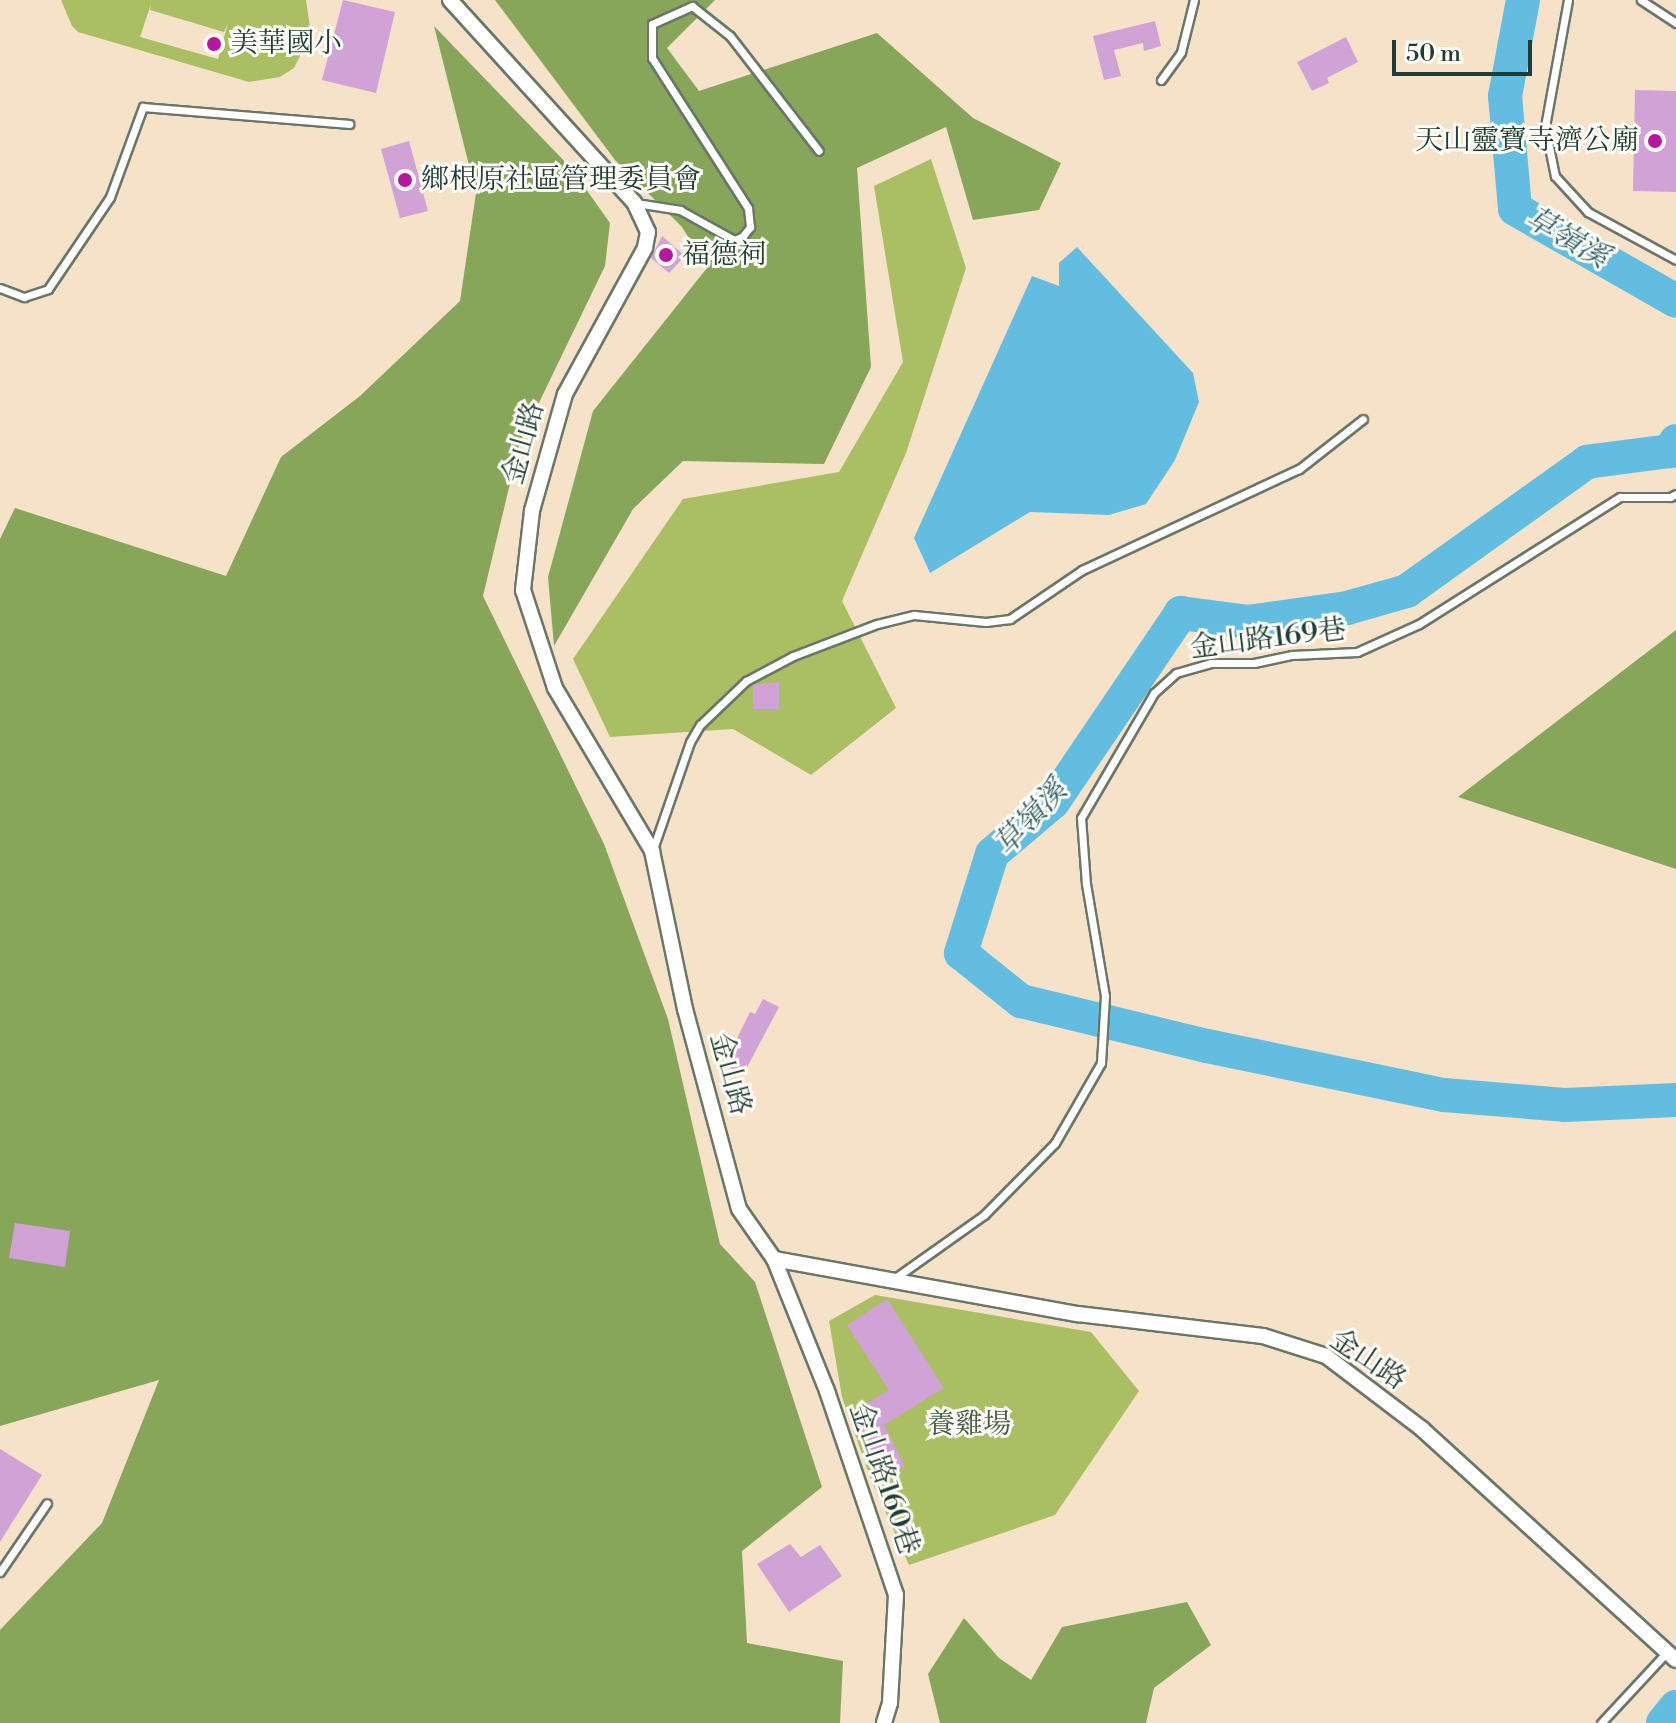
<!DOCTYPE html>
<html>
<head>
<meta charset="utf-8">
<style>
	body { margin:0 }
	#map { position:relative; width:1676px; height:1723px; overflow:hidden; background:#f5e2c9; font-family:"Libre Bodoni","Noto Serif TC",serif }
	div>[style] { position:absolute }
	.green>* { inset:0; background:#aabf63 }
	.forest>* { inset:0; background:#87a659 }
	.water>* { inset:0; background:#63bde0 }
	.river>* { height:34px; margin:-17px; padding:0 17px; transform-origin:17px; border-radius:17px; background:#63bde0 }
	.building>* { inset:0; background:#d1a2d5 }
	.roads { filter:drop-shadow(2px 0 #6a7768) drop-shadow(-2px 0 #6a7768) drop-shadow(0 2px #6a7768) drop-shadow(0 -2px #6a7768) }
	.service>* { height:7px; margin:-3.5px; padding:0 3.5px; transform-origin:3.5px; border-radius:3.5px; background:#fff }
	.minor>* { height:14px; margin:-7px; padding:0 7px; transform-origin:7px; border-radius:7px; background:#fff }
	.dots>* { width:22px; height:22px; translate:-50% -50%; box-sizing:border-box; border:4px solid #fdfcf7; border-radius:50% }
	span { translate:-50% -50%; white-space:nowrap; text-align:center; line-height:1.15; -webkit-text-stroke:6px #fdfcf7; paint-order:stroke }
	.poi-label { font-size:28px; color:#1f3d34 }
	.left { translate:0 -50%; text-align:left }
	.right { translate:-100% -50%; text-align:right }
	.street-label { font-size:28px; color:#1f3d34 }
	.park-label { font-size:28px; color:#425e40 }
	.water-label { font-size:30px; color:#336368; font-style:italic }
	.scale { position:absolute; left:1392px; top:40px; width:140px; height:36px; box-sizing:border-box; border:4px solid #1f3d34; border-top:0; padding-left:10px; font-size:24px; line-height:28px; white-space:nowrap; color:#1f3d34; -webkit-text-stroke:6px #fdfcf7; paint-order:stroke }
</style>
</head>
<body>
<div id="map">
	<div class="green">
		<i style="clip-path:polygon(evenodd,61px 0,306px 0,311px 34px,294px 68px,280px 77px,249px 82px,78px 32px,72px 26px,61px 0,151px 4px,150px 10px,224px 32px,228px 23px,218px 59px,140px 37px,151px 4px)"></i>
		<i style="clip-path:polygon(931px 159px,966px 268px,906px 453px,842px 601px,896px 708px,811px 775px,733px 729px,610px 737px,573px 659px,683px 499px,839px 472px,903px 362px,874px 186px)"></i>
		<i style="clip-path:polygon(875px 1295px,1091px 1332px,1139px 1391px,1055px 1515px,909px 1565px,870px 1477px,842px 1397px,829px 1321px)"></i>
	</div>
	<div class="forest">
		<i style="clip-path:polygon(495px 0,715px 0,667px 48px,699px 91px,877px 33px,973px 118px,1061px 163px,1039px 210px,973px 220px,946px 127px,857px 168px,871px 367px,824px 464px,683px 461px,633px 509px,554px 646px,548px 577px,593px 411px,707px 268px,682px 227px,615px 160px)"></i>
		<i style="clip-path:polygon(434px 26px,571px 168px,610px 223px,605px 266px,520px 442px,483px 596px,604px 844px,668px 1019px,720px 1244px,755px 1282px,822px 1487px,742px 1551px,747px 1643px,843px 1661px,840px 1723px,0 1723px,0 1630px,102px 1523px,159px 1380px,0 1426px,0 539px,15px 508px,226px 576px,281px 457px,360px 396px,460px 301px,476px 193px)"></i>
		<i style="clip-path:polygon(1676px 630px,1676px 869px,1458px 797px)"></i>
		<i style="clip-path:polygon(1187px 1602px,1211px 1645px,1154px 1688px,1146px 1723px,940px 1723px,928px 1674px,964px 1618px,999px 1658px,1031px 1680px,1062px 1627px)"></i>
	</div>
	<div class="water">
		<i style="clip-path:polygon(1077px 247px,1193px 373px,1199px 402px,1175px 460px,1146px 504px,1109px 515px,1030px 512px,930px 573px,914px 538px,1032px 276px,1059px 286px,1059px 263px)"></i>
	</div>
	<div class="river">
		<i style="left:1523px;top:0;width:98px;rotate:100.6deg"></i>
		<i style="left:1505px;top:96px;width:113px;rotate:84.9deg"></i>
		<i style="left:1515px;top:209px;width:185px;rotate:29.7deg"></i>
		<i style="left:1676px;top:441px;width:12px;rotate:121deg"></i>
		<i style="left:1670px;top:451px;width:84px;rotate:172.5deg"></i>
		<i style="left:1587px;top:462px;width:221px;rotate:144.4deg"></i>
		<i style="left:1407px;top:591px;width:62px;rotate:164.2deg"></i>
		<i style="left:1347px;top:608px;width:99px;rotate:171.9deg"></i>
		<i style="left:1249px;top:622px;width:69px;rotate:-172.5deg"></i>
		<i style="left:1181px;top:613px;width:228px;rotate:124.1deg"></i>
		<i style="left:1053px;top:802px;width:80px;rotate:139.6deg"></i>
		<i style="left:992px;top:854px;width:104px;rotate:107.4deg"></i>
		<i style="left:961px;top:953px;width:77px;rotate:38.7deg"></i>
		<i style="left:1021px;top:1001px;width:191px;rotate:13.6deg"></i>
		<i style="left:1207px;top:1046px;width:242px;rotate:11.7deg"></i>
		<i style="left:1444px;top:1095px;width:121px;rotate:4.7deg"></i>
		<i style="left:1565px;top:1105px;width:111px;rotate:-2.6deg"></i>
		<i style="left:1663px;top:1723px;width:21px;rotate:-51deg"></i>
	</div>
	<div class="building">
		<i style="clip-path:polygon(343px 0,395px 12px,376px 93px,322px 80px)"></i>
		<i style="clip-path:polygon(1155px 21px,1161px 46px,1144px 51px,1143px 43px,1114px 50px,1121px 76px,1104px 80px,1093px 36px)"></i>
		<i style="clip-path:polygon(1346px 37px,1358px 62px,1327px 78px,1329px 83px,1312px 91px,1297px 62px)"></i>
		<i style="clip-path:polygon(1635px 90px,1676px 91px,1676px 192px,1633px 191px)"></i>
		<i style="clip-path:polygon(409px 141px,428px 211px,400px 218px,381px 149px)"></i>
		<i style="clip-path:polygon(662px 236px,685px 256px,669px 273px,651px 258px)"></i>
		<i style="clip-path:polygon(779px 682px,779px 709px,753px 709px,753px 685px)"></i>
		<i style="clip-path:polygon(763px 999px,779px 1007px,743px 1075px,724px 1065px,750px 1012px,755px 1014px)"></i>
		<i style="clip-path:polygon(15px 1223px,70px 1231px,65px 1267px,9px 1258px)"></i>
		<i style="clip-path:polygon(887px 1299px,944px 1388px,884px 1425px,905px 1466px,883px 1479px,851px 1413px,889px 1390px,847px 1325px)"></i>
		<i style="clip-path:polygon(0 1449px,42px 1475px,0 1542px)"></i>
		<i style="clip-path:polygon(790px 1544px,801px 1557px,820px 1545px,842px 1576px,789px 1612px,757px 1564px)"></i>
	</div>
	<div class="roads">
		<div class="service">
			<i style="left:1568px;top:0;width:129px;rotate:100.3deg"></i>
			<i style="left:1545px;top:127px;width:50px;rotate:78.5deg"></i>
			<i style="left:1555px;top:176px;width:49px;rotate:47.5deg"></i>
			<i style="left:1588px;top:212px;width:100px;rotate:28.6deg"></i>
			<i style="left:1641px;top:0;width:42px;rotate:33.3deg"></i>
			<i style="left:1161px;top:80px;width:34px;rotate:-54deg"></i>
			<i style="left:1181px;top:52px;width:54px;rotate:-76deg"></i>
			<i style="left:636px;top:203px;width:45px;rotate:9deg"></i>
			<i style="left:680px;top:210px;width:62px;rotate:29.1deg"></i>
			<i style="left:734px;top:240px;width:9px;rotate:-21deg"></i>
			<i style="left:742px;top:237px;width:13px;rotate:-51deg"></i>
			<i style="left:750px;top:227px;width:19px;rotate:-96deg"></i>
			<i style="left:748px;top:208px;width:178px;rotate:-122.6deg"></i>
			<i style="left:652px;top:58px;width:34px;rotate:-90deg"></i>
			<i style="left:652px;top:24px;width:44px;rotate:-24.2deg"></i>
			<i style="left:692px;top:6px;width:48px;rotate:38.3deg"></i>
			<i style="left:730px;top:36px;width:145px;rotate:52.3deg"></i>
			<i style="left:0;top:288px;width:26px;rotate:21deg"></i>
			<i style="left:24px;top:297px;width:25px;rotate:-18deg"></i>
			<i style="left:48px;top:289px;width:111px;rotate:-56deg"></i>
			<i style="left:110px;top:197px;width:96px;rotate:-69.9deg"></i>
			<i style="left:143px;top:107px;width:207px;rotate:4.7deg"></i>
			<i style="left:653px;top:849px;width:113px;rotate:-70.9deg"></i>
			<i style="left:690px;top:742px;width:20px;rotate:-60deg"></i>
			<i style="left:700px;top:725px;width:64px;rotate:-43.7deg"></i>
			<i style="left:746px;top:681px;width:53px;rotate:-28deg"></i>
			<i style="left:793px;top:656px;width:90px;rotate:-20.9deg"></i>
			<i style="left:877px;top:624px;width:38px;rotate:-14deg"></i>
			<i style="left:914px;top:615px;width:72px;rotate:5.6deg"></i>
			<i style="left:986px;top:622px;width:24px;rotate:-7deg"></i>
			<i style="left:1010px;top:619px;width:87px;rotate:-34.2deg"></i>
			<i style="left:1082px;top:570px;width:239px;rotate:-25deg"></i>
			<i style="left:1299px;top:469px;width:81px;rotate:-38deg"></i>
			<i style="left:895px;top:1278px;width:109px;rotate:-35.3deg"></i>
			<i style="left:984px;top:1215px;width:101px;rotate:-45.4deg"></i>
			<i style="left:1055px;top:1143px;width:92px;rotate:-60.1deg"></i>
			<i style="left:1101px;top:1063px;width:67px;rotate:-86.6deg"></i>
			<i style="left:1105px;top:996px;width:114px;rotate:-99.6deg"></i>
			<i style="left:1086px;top:884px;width:66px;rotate:-94.3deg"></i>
			<i style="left:1081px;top:818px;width:145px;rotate:-59.7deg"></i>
			<i style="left:1154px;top:693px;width:30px;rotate:-42deg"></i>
			<i style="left:1176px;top:673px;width:36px;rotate:-16deg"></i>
			<i style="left:1211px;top:663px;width:43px"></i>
			<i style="left:1254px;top:663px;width:39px;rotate:-12deg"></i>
			<i style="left:1292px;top:655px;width:65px;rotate:-2.6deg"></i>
			<i style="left:1357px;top:652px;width:68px;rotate:-24.3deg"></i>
			<i style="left:1419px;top:624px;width:238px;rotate:-32.3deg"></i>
			<i style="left:1620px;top:497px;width:50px"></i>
			<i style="left:1670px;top:497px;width:7px;rotate:-27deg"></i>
			<i style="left:0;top:1572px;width:83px;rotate:-55.7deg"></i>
			<i style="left:1601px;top:1723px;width:97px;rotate:-47.1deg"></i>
		</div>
		<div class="minor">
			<i style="left:450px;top:0;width:273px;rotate:47.7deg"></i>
			<i style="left:634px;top:202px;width:33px;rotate:65deg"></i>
			<i style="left:648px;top:232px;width:16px;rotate:101deg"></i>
			<i style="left:645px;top:248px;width:166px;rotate:118.7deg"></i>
			<i style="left:565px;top:394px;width:122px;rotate:105.8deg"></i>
			<i style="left:532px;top:511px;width:80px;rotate:96.5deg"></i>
			<i style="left:523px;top:590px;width:103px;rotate:71.9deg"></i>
			<i style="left:555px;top:688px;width:190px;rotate:59.2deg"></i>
			<i style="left:652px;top:851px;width:161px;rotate:78.2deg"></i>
			<i style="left:685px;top:1009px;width:207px;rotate:74.9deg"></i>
			<i style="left:739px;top:1209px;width:61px;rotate:55deg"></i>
			<i style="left:774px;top:1259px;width:309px;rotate:10.3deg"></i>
			<i style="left:1078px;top:1314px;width:186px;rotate:6.8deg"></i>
			<i style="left:1263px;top:1336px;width:66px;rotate:17.6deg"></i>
			<i style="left:1326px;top:1356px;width:121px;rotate:37.2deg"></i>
			<i style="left:1422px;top:1429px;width:343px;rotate:42.3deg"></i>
			<i style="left:774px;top:1259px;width:142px;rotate:68.1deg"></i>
			<i style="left:827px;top:1391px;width:215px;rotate:71.3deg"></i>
			<i style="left:896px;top:1595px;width:108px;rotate:93.2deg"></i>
			<i style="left:890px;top:1703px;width:21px;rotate:107deg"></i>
		</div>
	</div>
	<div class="dots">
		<i style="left:214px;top:44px;background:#b5179e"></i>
		<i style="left:1655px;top:141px;background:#b5179e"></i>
		<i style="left:405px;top:180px;background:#b5179e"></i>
		<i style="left:666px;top:255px;background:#b5179e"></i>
	</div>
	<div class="poi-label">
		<span class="left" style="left:230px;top:44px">美華國小</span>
		<span class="right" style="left:1639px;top:141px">天山靈寶寺濟公廟</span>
		<span class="left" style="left:421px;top:180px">鄉根原社區管理委員會</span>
		<span class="left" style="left:682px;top:255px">福德祠</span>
	</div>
	<div class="street-label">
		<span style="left:524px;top:443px;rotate:-74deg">金山路</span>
		<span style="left:1268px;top:639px;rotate:-7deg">金山路169巷</span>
		<span style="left:730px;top:1074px;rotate:75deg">金山路</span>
		<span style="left:1368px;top:1360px;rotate:34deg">金山路</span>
		<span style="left:884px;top:1479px;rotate:71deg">金山路160巷</span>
	</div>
	<div class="park-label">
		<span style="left:969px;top:1425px">養雞場</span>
	</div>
	<div class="water-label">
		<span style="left:1567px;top:238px;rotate:30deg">草嶺溪</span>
		<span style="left:1031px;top:818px;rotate:-47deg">草嶺溪</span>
	</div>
	<div class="scale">50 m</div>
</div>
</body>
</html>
